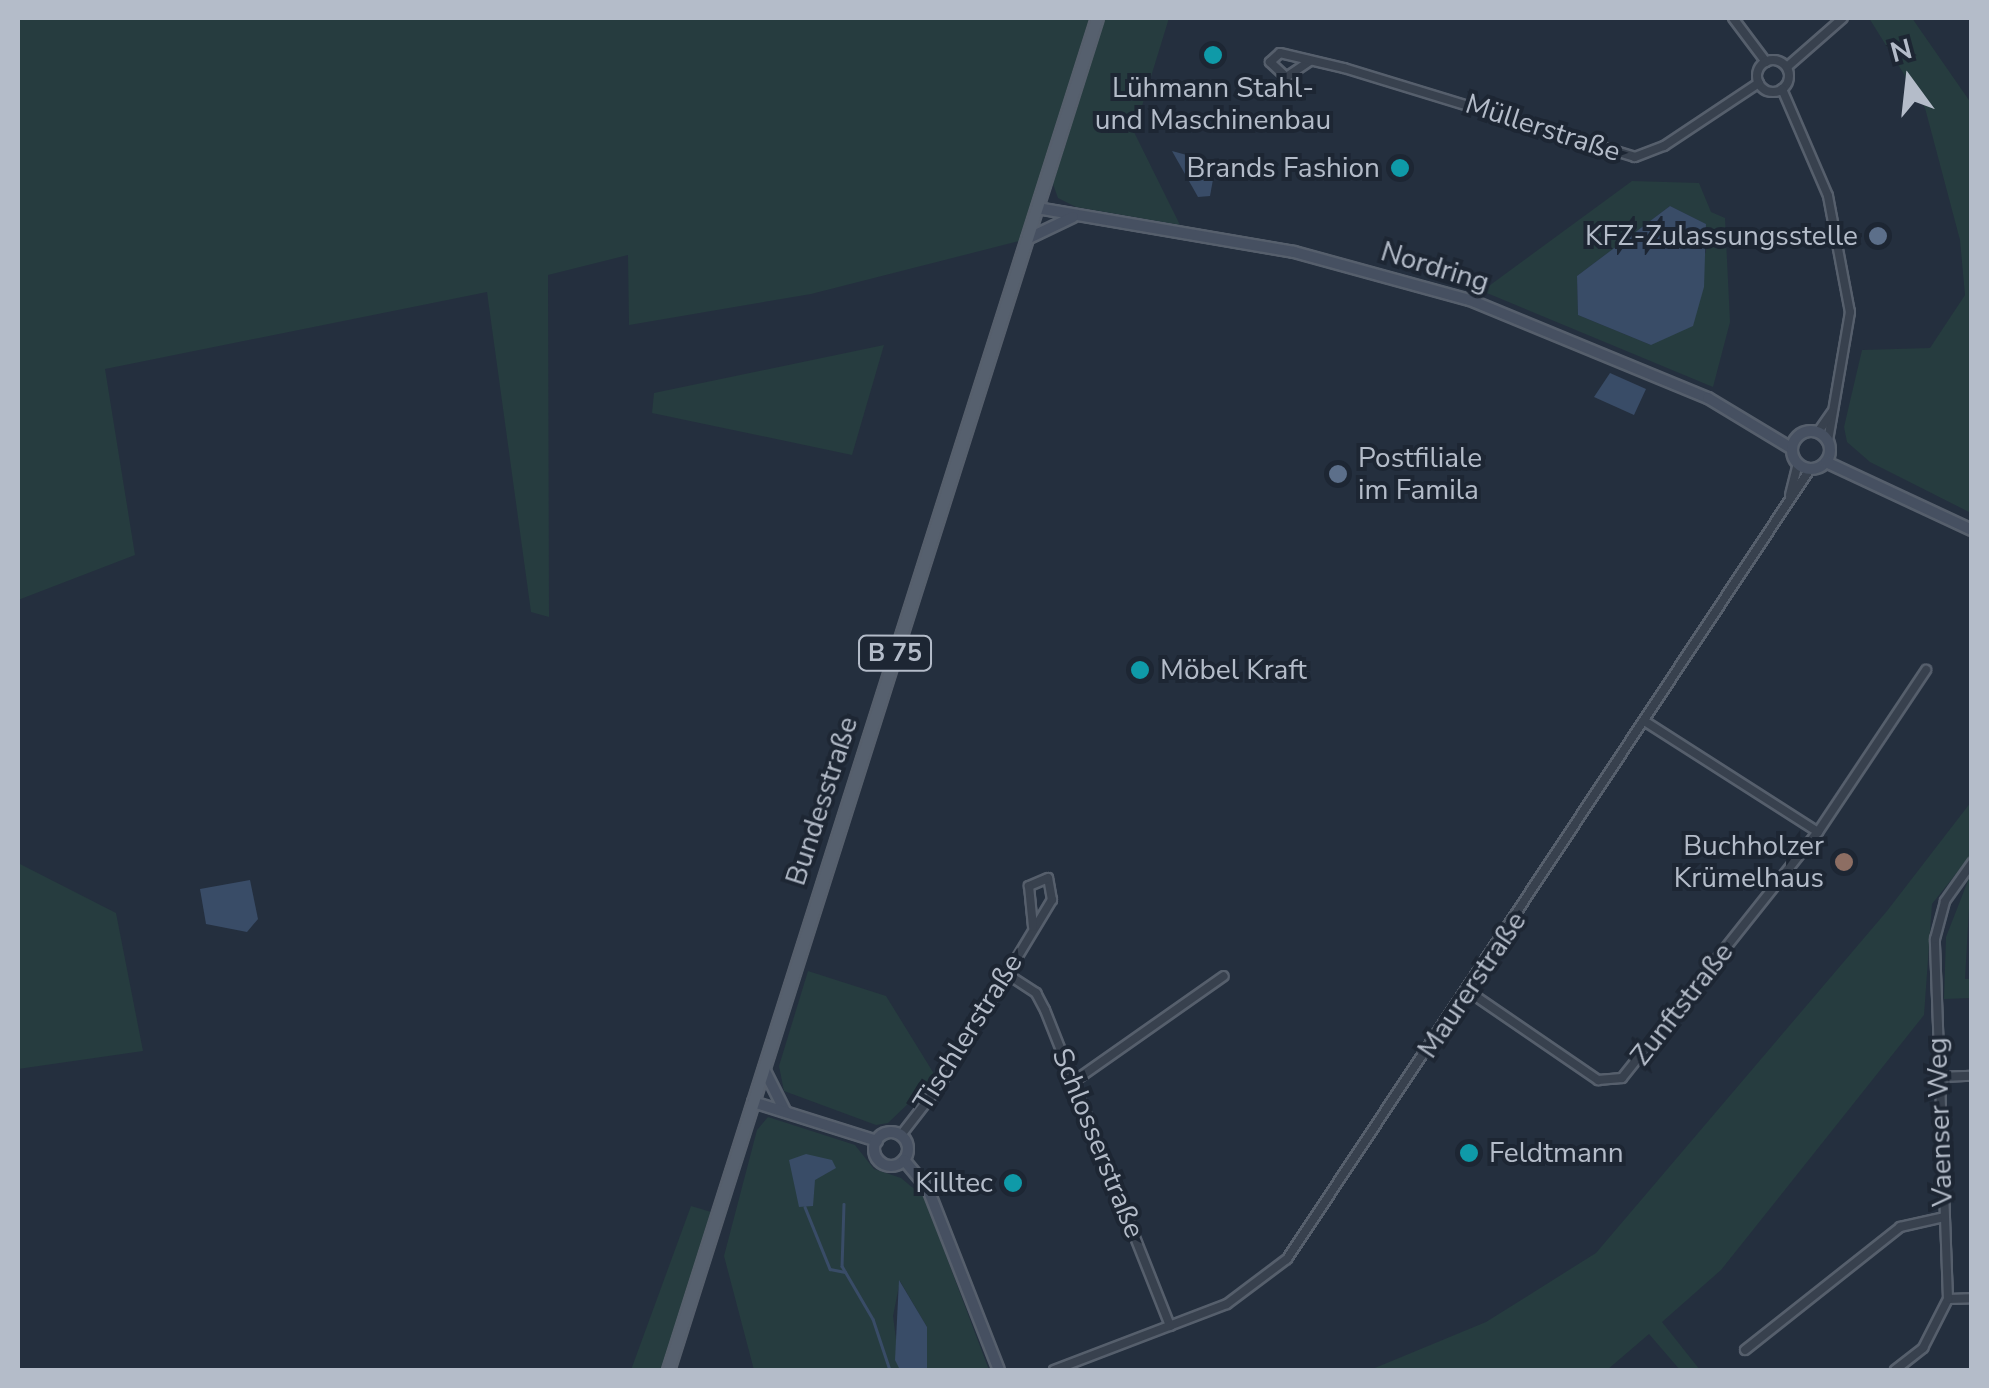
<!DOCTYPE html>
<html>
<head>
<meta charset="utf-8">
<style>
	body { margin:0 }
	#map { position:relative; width:1989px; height:1388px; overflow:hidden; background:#242f3e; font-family:"Nunito Sans",sans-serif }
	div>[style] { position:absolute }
	.green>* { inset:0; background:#263c3f }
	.water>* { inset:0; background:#394c67 }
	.stream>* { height:2.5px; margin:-1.25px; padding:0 1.25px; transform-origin:1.25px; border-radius:1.25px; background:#394c67 }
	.roads { filter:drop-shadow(2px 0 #565f6c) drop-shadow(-2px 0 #565f6c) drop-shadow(0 2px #565f6c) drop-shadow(0 -2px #565f6c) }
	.street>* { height:8px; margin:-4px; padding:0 4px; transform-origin:4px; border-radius:4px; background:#38414e }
	.street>.ring { margin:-4px; padding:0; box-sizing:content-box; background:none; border:8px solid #38414e; border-radius:50% }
	.secondary>* { height:10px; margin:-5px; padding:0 5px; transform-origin:5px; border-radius:5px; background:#465061 }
	.secondary>.ring { margin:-5px; padding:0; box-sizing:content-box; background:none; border:10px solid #465061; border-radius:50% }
	.primary>* { height:11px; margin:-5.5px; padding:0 5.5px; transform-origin:5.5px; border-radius:5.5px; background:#56606e }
	.dots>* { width:28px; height:28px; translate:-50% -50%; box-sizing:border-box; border:5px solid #1d2633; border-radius:50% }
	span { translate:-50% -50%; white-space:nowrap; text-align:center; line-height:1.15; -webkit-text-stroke:8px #1d2633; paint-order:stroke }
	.shield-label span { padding:2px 8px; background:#1d2633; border:2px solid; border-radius:8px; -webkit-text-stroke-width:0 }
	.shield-label { font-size:25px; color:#b4bcc9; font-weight:700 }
	.poi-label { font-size:28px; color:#b4bcc9 }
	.right { translate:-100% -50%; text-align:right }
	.left { translate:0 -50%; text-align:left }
	.street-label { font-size:28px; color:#b4bcc9 }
	.frame { position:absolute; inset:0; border:20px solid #b4bcc9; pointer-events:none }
	.north { position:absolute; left:1859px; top:30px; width:100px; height:100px; -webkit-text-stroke:8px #1d2633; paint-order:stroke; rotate:345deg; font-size:28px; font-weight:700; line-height:40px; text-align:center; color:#b4bcc9 }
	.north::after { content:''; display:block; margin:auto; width:35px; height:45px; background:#b4bcc9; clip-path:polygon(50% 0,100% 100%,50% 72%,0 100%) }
</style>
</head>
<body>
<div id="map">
	<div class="green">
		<i style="clip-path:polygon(18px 18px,1097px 18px,1027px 239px,811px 294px,629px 325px,628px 255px,548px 275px,549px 617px,531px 612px,487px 292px,105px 369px,135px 555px,18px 600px)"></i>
		<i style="clip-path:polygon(1105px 18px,1169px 18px,1134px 132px,1180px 225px,1076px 207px,1058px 198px,1053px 184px)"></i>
		<i style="clip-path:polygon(1869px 18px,1912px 18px,1971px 103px,1971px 513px,1870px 462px,1847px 442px,1844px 427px,1862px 350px,1930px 348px,1965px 295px,1960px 240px,1925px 108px)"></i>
		<i style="clip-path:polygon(evenodd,1632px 181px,1699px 183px,1711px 212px,1725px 218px,1730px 322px,1713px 387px,1482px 291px,1632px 181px,1670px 206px,1706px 224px,1706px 252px,1651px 345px,1578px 315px,1577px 276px,1670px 206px)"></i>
		<i style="clip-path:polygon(884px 345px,852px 455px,652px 413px,654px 393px)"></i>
		<i style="clip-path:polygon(1971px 802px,1971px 855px,1932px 904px,1924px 1015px,1721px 1270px,1662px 1322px,1700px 1370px,1680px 1370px,1649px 1334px,1607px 1370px,1370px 1370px,1486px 1322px,1596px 1253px,1887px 911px)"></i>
		<i style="clip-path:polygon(18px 863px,116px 913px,143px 1051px,18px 1069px)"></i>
		<i style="clip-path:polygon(1971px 873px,1965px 979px,1971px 979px,1971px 998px,1944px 999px,1946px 937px)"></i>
		<i style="clip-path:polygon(808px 971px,886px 996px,936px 1077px,888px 1123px,876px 1125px,784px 1091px,779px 1066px)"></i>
		<i style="clip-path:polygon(768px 1117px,855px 1145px,874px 1169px,901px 1178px,924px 1197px,989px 1370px,927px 1370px,927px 1327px,900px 1281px,893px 1316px,900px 1370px,754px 1370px,724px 1256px,757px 1130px)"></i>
		<i style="clip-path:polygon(691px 1206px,718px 1214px,668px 1370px,631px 1370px)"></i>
	</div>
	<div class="water">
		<i style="clip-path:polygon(1172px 151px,1216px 163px,1210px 196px,1198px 197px)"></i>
		<i style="clip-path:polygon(1670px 206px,1706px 224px,1704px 287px,1693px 326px,1651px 345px,1578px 315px,1577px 276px)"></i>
		<i style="clip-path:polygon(1610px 373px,1646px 389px,1634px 415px,1594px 397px)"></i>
		<i style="clip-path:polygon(250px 880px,258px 919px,247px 932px,206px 924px,200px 889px)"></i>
		<i style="clip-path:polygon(806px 1154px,832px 1160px,836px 1168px,815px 1180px,813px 1206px,799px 1207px,789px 1160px)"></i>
		<i style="clip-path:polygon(899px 1280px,927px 1327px,927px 1370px,900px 1370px,895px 1360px)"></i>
	</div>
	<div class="stream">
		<i style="left:844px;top:1204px;width:62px;rotate:91.8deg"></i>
		<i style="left:842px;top:1266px;width:61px;rotate:59.7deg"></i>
		<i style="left:873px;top:1319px;width:54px;rotate:71.6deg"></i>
		<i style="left:805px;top:1207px;width:67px;rotate:68deg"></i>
		<i style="left:830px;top:1269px;width:15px;rotate:11deg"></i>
	</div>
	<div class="roads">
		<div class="street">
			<i style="left:1733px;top:18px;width:55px;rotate:53.1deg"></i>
			<i class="ring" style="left:1757px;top:60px;width:24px;height:24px"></i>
			<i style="left:1310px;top:61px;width:29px;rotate:146deg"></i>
			<i style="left:1286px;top:77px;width:22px;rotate:-137deg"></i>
			<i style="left:1270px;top:62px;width:13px;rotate:-42deg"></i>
			<i style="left:1280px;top:53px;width:66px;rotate:13.2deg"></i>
			<i style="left:1344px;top:68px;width:304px;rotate:17deg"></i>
			<i style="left:1635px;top:157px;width:31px;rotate:-21deg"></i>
			<i style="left:1664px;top:146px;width:114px;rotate:-33.6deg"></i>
			<i style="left:1787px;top:67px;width:74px;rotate:-41.2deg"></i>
			<i style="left:1782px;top:89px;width:116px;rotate:66.7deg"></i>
			<i style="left:1828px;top:196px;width:118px;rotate:79.3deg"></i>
			<i style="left:1850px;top:312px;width:131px;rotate:99.7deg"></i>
			<i style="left:1818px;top:432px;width:24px;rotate:-55deg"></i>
			<i style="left:1790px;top:495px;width:32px;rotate:-76deg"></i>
			<i style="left:1818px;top:832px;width:195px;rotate:-56.3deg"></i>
			<i style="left:1007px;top:974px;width:35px;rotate:33deg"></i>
			<i style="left:1036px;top:993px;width:19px;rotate:62deg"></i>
			<i style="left:1045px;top:1010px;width:340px;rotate:68.4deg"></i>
			<i style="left:1468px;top:991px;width:158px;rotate:34.4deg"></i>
			<i style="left:1598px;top:1080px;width:24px;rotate:-5deg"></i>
			<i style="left:1622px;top:1078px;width:315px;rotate:-51.5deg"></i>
			<i style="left:1818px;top:832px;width:204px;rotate:-147.4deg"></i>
			<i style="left:1939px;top:1077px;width:33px;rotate:-2deg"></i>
			<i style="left:1073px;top:1082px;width:184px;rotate:-35.1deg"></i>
			<i style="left:901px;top:1135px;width:67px;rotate:-52.3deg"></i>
			<i style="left:942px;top:1082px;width:213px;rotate:-58.9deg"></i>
			<i style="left:1052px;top:900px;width:22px;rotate:-100deg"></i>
			<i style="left:1048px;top:878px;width:21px;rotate:157deg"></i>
			<i style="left:1029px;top:886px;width:41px;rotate:84.4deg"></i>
			<i style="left:1948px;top:1299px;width:24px;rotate:-2deg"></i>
			<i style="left:1745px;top:1350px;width:198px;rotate:-38.4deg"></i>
			<i style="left:1900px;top:1227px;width:45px;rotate:-12.8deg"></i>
			<i style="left:1054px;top:1370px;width:185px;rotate:-20.9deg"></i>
			<i style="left:1227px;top:1304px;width:75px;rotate:-36.9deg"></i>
			<i style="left:1287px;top:1259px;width:947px;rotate:-56.49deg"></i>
			<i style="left:1895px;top:1370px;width:36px;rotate:-38deg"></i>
			<i style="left:1923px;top:1348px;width:55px;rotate:-63deg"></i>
			<i style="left:1948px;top:1299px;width:360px;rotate:-92.1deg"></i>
			<i style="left:1935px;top:939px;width:39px;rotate:-75deg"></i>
			<i style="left:1945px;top:901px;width:47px;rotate:-54.6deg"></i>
		</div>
		<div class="secondary">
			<i style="left:1037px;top:208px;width:261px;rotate:9.7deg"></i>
			<i style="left:1294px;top:252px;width:182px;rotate:15.3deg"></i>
			<i style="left:1470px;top:300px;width:257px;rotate:22.4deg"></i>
			<i style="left:1708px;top:398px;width:97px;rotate:31.1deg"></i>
			<i style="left:1027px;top:239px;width:51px;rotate:-25.6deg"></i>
			<i class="ring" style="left:1792px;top:431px;width:28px;height:28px"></i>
			<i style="left:1826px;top:462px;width:161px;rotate:25deg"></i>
			<i style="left:764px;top:1069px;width:47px;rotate:63.4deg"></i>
			<i style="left:753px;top:1102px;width:130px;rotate:17.5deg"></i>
			<i class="ring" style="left:874px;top:1132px;width:24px;height:24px"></i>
			<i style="left:904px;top:1160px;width:38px;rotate:50deg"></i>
			<i style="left:928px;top:1189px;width:194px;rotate:68.6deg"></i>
		</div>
		<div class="primary">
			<i style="left:668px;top:1370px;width:1418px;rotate:-72.4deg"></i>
		</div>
	</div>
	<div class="dots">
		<i style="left:1213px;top:55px;background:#0f9aa8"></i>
		<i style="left:1400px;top:168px;background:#0f9aa8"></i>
		<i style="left:1878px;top:236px;background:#5c6f8a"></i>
		<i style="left:1338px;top:474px;background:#5c6f8a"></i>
		<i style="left:1140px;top:670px;background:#0f9aa8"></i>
		<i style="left:1844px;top:862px;background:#8d6e63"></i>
		<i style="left:1469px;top:1153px;background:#0f9aa8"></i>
		<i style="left:1013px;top:1183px;background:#0f9aa8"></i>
	</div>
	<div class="shield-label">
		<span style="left:895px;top:653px">B 75</span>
	</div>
	<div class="poi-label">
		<span style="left:1213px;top:104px">Lühmann Stahl-<br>und Maschinenbau</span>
		<span class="right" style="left:1380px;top:168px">Brands Fashion</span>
		<span class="right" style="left:1858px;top:236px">KFZ-Zulassungsstelle</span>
		<span class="left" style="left:1358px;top:474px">Postfiliale<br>im Famila</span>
		<span class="left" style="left:1160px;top:670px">Möbel Kraft</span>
		<span class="right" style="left:1824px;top:862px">Buchholzer<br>Krümelhaus</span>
		<span class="left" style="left:1489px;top:1153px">Feldtmann</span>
		<span class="right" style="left:993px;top:1183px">Killtec</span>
	</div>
	<div class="street-label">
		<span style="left:1543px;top:128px;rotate:18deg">Müllerstraße</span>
		<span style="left:1435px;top:267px;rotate:17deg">Nordring</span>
		<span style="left:822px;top:801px;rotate:-72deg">Bundesstraße</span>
		<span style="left:1472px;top:985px;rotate:-56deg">Maurerstraße</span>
		<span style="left:1682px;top:1004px;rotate:-52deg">Zunftstraße</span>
		<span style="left:968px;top:1032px;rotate:-58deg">Tischlerstraße</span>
		<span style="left:1940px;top:1122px;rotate:-92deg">Vaenser Weg</span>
		<span style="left:1098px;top:1143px;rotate:68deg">Schlosserstraße</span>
	</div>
	<div class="frame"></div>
	<div class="north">N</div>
</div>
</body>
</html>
